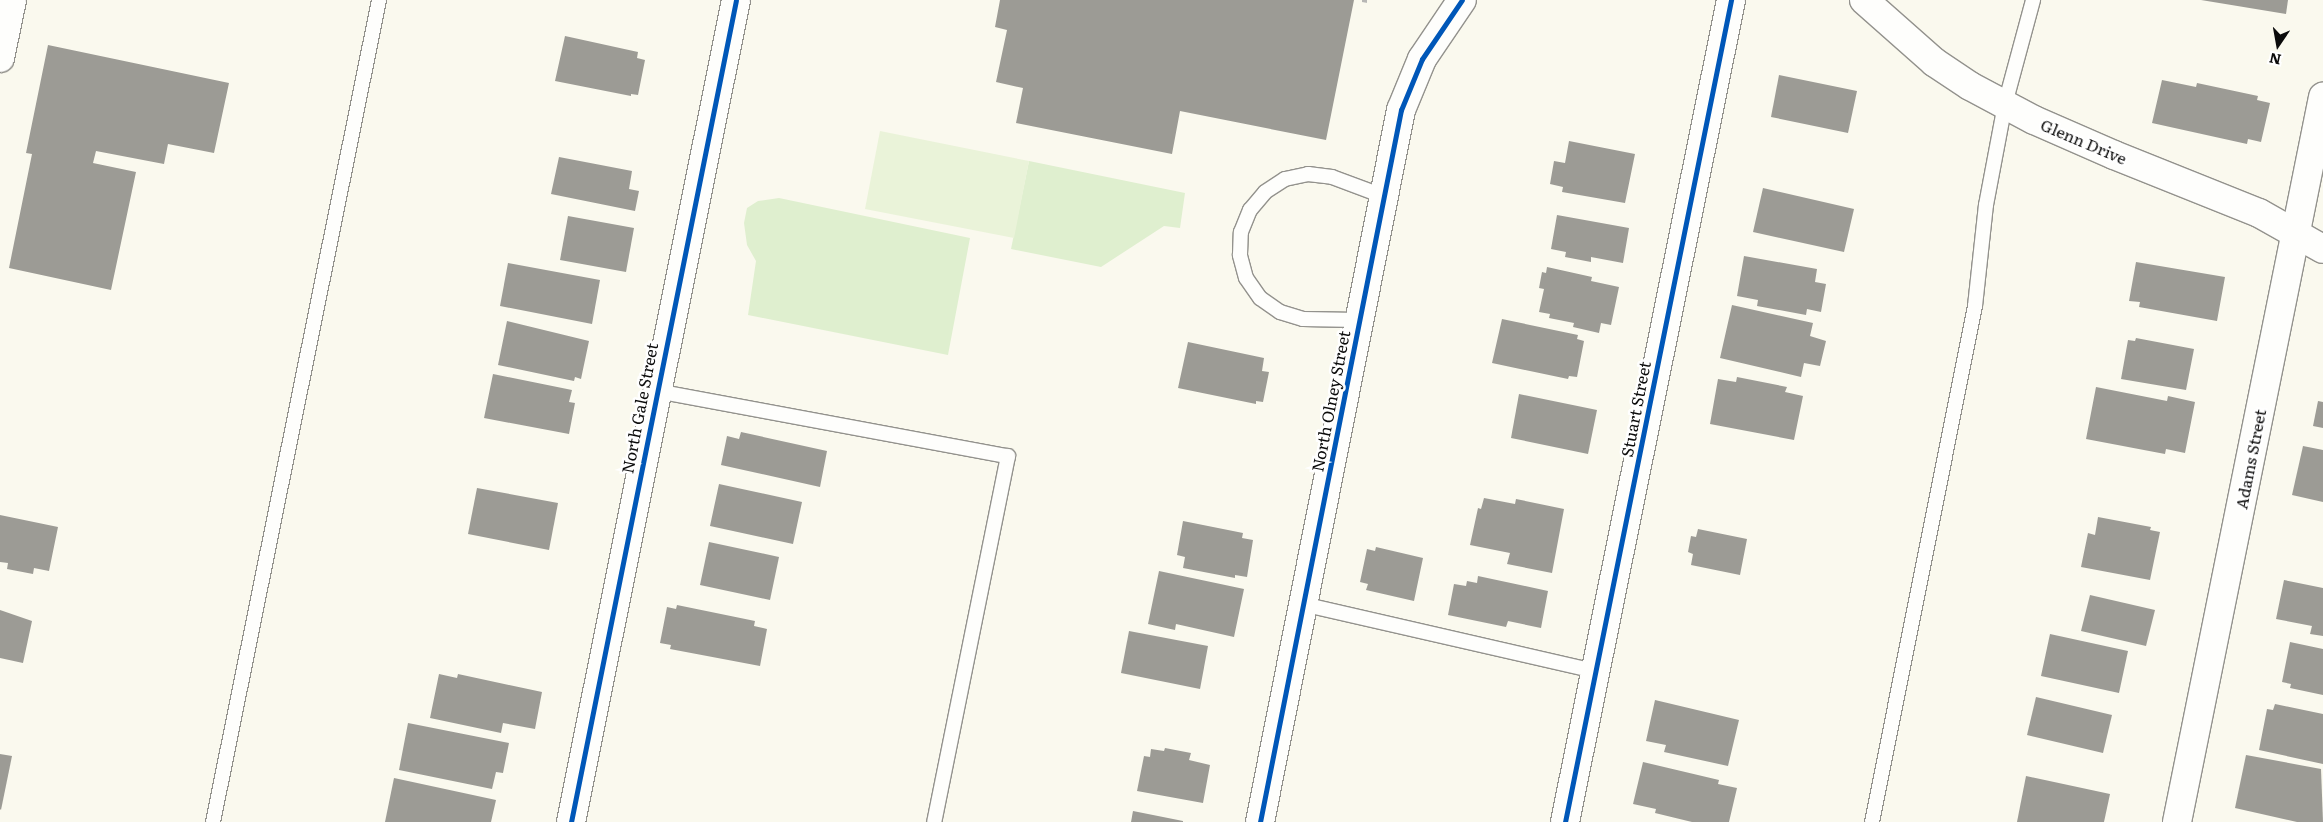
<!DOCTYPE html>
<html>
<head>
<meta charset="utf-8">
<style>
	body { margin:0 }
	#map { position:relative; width:2323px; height:822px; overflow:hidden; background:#faf9ee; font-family:Literata,serif }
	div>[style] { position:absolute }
	.green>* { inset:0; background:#dfefcf }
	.pitch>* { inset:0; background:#eaf3d9 }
	.building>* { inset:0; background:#9c9b95 }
	.path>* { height:3px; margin-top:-1.5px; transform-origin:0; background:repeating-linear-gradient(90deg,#b7b7b5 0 5px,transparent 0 7.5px) }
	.roads { filter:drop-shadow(1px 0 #93928d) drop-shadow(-1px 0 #93928d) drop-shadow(0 1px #93928d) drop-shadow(0 -1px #93928d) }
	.lane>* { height:14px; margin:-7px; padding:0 7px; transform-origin:7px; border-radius:7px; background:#fefefc }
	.street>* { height:28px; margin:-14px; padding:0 14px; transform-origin:14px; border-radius:14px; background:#fefefc }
	.cycleway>* { height:5px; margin:-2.5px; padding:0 2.5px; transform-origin:2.5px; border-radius:2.5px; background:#0057b8 }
	span { translate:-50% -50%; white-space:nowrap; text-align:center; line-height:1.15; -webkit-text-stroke:5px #fff; paint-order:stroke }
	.street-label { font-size:16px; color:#0b0b0b }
	.north { position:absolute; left:2253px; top:20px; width:50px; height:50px; -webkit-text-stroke:4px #fff; paint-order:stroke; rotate:192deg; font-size:14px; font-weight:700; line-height:20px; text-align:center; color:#0b0b0b }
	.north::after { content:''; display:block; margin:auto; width:18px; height:22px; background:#0b0b0b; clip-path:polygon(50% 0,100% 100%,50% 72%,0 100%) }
</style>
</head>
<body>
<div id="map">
	<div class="green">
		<i style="clip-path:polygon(1029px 161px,1185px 193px,1180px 228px,1164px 226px,1101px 267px,1011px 249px)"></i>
		<i style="clip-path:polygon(779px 198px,970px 238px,948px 355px,748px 315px,756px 261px,747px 245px,744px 223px,747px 208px,758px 201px)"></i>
	</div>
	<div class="pitch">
		<i style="clip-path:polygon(880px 131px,1029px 161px,1014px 238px,865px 209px)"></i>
	</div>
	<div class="building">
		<i style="clip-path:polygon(1000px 0,1354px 0,1326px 140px,1180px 111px,1172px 154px,1016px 123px,1023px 88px,996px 82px,1007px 30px,995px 27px)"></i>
		<i style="clip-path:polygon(2201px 0,2288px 0,2286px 14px)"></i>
		<i style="clip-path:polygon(565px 36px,638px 52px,637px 58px,645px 60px,638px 95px,631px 94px,631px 96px,555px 81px)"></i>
		<i style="clip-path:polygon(48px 45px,229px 83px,214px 153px,168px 144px,164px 164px,96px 151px,93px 163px,136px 172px,111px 290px,9px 268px,32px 154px,26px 153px)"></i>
		<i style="clip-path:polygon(1779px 75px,1857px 91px,1848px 133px,1771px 117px)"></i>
		<i style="clip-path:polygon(2162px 80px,2196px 87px,2197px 83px,2258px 96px,2257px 100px,2270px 103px,2261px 142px,2248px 139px,2247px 144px,2152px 123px)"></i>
		<i style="clip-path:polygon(1569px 141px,1635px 154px,1625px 203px,1562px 192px,1563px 187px,1550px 184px,1554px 161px,1565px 163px)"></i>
		<i style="clip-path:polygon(559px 157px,632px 171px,629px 189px,639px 191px,635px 211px,551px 194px)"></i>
		<i style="clip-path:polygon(1763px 188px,1854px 209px,1844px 252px,1753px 232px)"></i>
		<i style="clip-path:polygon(1557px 215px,1629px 228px,1623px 263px,1591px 257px,1591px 262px,1565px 257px,1566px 252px,1551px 249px)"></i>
		<i style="clip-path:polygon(568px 216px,634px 228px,626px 272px,560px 260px)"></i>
		<i style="clip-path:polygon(1744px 256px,1817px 269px,1815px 282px,1826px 284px,1821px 312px,1807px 309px,1806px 315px,1757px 306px,1758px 300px,1737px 296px)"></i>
		<i style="clip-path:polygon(2136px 262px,2225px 277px,2217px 321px,2139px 307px,2140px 302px,2129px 301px)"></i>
		<i style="clip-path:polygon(508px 263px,600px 280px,592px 324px,500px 306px)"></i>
		<i style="clip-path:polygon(1547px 267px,1592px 277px,1591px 281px,1619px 287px,1611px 325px,1601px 323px,1599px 333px,1573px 327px,1574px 323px,1549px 318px,1550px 314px,1539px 312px,1544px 289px,1539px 288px,1542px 272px,1546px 273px)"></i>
		<i style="clip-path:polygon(1732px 305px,1813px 323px,1810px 336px,1826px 341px,1820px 366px,1804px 363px,1801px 377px,1720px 358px)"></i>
		<i style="clip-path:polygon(1502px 319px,1578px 335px,1577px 339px,1584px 341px,1577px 377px,1569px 376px,1568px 379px,1492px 363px)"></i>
		<i style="clip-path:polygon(507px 321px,589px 341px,581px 379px,575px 377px,574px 381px,498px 365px)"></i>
		<i style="clip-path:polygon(2136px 338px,2194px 349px,2186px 390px,2121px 379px,2128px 340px,2135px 341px)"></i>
		<i style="clip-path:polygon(1188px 342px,1264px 358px,1262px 371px,1269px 372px,1263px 402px,1256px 401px,1256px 404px,1178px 388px)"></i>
		<i style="clip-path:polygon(493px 374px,572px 390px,569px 402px,575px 403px,569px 434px,484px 418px)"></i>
		<i style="clip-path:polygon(1737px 377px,1787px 387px,1785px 392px,1803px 396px,1794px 440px,1710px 424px,1718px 379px,1736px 382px)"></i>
		<i style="clip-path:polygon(2096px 387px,2167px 401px,2168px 396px,2195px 402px,2185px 453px,2166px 449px,2165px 454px,2086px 439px)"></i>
		<i style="clip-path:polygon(1519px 394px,1597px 410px,1588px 454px,1511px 438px)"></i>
		<i style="clip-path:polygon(2318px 401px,2323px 402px,2323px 428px,2313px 426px)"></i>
		<i style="clip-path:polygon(741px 432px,827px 451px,820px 487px,721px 465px,727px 436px,739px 439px)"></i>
		<i style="clip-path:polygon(2303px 446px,2323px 450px,2323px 502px,2292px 495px)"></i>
		<i style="clip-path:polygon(719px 484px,802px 502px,793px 544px,710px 526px)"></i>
		<i style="clip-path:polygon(477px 488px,558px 503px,549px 550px,468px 534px)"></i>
		<i style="clip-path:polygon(1484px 498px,1515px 504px,1516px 499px,1564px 509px,1552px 573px,1507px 564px,1510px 553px,1470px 545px,1478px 508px,1481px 509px)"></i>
		<i style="clip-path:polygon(0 515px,58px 527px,49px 571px,34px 568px,33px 574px,7px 569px,8px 563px,0 562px)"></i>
		<i style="clip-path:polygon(2098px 517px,2151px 527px,2150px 530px,2160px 532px,2150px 580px,2081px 567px,2088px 533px,2095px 535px)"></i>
		<i style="clip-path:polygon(1183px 521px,1243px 533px,1242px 538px,1253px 540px,1247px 577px,1235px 575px,1235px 578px,1183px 568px,1185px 557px,1177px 555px)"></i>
		<i style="clip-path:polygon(1698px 529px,1747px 539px,1740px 575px,1691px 565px,1693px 554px,1688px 552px,1691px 536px,1696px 537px)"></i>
		<i style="clip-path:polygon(709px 542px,779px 557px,770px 600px,700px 585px)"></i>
		<i style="clip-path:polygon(1376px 547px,1423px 558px,1414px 601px,1366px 590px,1368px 584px,1360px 582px,1367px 549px,1375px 551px)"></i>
		<i style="clip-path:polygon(1159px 571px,1244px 589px,1234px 637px,1176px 624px,1175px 630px,1148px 624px)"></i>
		<i style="clip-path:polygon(1478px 576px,1548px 591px,1541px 628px,1508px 621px,1506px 627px,1448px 615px,1454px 584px,1466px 586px,1467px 581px,1477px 583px)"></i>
		<i style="clip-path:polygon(2284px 580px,2323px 588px,2323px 636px,2310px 634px,2312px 626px,2276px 619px)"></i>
		<i style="clip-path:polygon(2090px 595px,2155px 610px,2146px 646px,2081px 631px)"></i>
		<i style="clip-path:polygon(677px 605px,755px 621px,754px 626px,767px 629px,760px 666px,670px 649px,671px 645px,660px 643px,667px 607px,676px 609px)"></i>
		<i style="clip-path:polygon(0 610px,32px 621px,23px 663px,0 658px)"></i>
		<i style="clip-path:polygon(1129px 631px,1208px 646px,1200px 689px,1121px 673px)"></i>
		<i style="clip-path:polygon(2050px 634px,2128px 651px,2119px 693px,2041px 676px)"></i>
		<i style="clip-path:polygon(2290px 642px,2323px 649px,2323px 695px,2290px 688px,2291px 684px,2282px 682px)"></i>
		<i style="clip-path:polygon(439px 674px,457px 678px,458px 674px,542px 692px,535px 729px,503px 723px,501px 733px,430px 718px)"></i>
		<i style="clip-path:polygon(2036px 697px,2112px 715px,2103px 753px,2027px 735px)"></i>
		<i style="clip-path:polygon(1655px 700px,1739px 720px,1728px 766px,1664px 752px,1666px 745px,1646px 741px)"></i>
		<i style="clip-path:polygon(2275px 704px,2323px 714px,2323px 764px,2259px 750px,2267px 709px,2273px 710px)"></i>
		<i style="clip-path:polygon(408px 723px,509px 743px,503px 773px,496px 772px,492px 789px,399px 770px)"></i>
		<i style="clip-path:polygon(1165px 748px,1191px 753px,1189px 760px,1210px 765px,1203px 803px,1137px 791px,1144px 756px,1150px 757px,1151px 749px,1164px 751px)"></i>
		<i style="clip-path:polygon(0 754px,12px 756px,1px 810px,0 809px)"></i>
		<i style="clip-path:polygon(2246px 755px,2321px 769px,2323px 822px,2297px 822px,2235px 808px)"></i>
		<i style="clip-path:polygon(1643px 762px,1719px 780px,1718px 784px,1737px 788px,1729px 822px,1692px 822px,1655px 813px,1656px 809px,1633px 804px)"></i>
		<i style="clip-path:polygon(2026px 776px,2110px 794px,2104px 822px,2017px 822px)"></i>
		<i style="clip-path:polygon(394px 778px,496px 800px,491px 822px,385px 822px)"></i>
		<i style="clip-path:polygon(1133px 811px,1183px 821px,1183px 822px,1131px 822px)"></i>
	</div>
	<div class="path">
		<i style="left:1362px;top:0;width:6px;rotate:9deg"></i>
	</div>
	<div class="roads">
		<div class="lane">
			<i style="left:1358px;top:320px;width:55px;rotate:-179deg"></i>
			<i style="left:1303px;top:319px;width:24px;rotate:-163deg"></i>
			<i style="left:1280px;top:312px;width:24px;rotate:-145deg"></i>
			<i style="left:1260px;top:298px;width:24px;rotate:-125deg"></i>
			<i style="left:1246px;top:278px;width:24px;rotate:-105deg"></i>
			<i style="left:1240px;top:255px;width:23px;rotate:-88deg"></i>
			<i style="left:1241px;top:232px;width:24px;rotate:-68deg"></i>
			<i style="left:1250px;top:210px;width:23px;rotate:-50deg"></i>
			<i style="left:1265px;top:192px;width:24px;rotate:-33deg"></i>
			<i style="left:1285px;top:179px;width:24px;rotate:-12deg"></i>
			<i style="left:1308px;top:174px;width:24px;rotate:7deg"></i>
			<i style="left:1332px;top:177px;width:54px;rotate:20.4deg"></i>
			<i style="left:656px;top:391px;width:358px;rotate:10.5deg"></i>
			<i style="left:1008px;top:456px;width:373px;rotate:101.4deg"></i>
			<i style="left:1302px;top:604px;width:301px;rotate:12.9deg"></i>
			<i style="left:213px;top:822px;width:839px;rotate:-78.58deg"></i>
			<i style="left:1872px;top:822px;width:526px;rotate:-78.71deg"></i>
			<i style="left:1975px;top:306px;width:102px;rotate:-83.8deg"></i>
			<i style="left:1986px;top:205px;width:103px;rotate:-79.3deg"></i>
			<i style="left:2005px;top:104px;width:108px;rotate:-74.9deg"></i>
		</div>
		<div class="street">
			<i style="left:1864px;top:0;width:94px;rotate:41.5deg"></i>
			<i style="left:1934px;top:62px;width:43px;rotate:33.7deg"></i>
			<i style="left:1970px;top:86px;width:72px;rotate:28deg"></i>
			<i style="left:2034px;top:120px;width:87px;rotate:23.6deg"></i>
			<i style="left:2114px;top:155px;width:156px;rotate:21.8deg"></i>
			<i style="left:2259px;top:213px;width:73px;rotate:29.4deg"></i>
			<i style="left:0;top:58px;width:59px;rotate:-78.3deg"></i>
			<i style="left:571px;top:822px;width:838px;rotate:-78.65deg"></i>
			<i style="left:1260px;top:822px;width:726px;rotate:-78.8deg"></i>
			<i style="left:1401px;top:110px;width:55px;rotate:-67.6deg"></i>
			<i style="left:1422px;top:59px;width:71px;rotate:-55.9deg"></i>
			<i style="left:1565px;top:822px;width:839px;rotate:-78.58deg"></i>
			<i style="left:2177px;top:822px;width:740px;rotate:-78.61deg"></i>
		</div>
	</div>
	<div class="cycleway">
		<i style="left:571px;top:822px;width:838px;rotate:-78.65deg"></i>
		<i style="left:1260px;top:822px;width:726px;rotate:-78.8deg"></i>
		<i style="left:1401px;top:110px;width:55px;rotate:-67.6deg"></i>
		<i style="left:1422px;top:59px;width:71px;rotate:-55.9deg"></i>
		<i style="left:1565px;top:822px;width:839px;rotate:-78.58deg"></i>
	</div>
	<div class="street-label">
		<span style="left:2084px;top:141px;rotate:23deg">Glenn Drive</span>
		<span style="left:1330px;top:401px;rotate:-79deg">North Olney Street</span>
		<span style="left:639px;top:408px;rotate:-79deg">North Gale Street</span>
		<span style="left:1635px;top:409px;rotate:-79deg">Stuart Street</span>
		<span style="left:2250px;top:459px;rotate:-79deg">Adams Street</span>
	</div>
	<div class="north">N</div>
</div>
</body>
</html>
